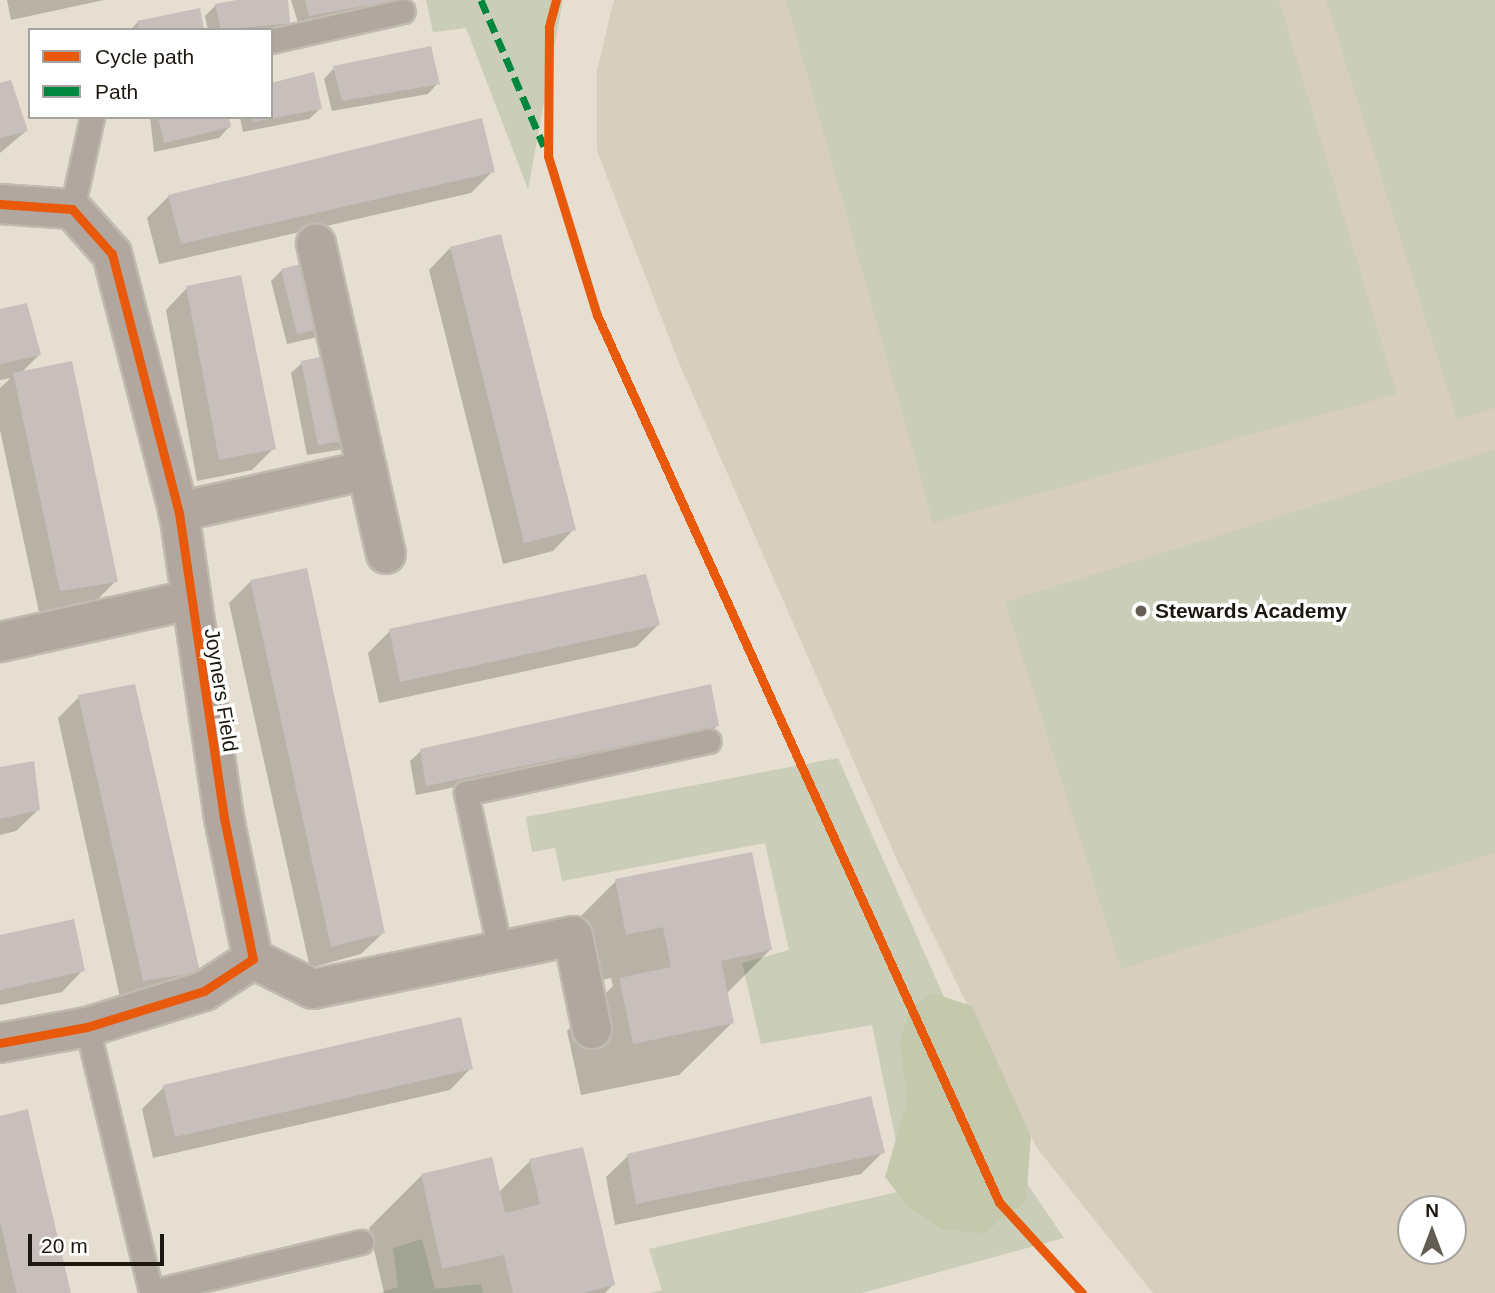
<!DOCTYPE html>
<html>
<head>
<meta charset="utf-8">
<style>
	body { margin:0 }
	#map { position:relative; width:1495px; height:1293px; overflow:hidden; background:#e6ded0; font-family:Arial,sans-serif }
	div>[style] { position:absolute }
	.education>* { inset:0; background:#d8cebd }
	.green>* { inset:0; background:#cacdb7 }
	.forest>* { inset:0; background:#c4c9ad }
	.shadow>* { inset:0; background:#0003 }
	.building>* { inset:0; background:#c8bebc }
	.roads { filter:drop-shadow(2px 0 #c0baaf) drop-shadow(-2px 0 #c0baaf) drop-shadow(0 2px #c0baaf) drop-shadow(0 -2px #c0baaf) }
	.service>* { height:23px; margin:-11.5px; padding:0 11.5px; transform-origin:11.5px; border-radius:11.5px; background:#b2a79f }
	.minor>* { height:38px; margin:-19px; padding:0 19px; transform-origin:19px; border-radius:19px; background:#b2a79f }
	.quiet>* { height:7px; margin-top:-3.5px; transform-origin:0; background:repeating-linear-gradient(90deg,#00873e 0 14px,transparent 0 21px) }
	.cycleway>* { height:9px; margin:-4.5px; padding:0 4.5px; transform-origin:4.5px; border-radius:4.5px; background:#e8590c }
	.dots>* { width:19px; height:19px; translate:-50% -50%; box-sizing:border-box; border:4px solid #fff; border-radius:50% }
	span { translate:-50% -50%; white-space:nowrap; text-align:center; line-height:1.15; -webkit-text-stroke:7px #fff; paint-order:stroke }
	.poi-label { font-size:21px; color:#1d180f; font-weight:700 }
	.left { translate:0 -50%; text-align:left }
	.street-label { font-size:21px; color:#1d180f }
	.legend { position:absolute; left:28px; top:28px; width:245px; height:91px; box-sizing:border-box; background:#fff; border:2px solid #a5a39f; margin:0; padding:9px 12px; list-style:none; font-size:21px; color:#1d180f }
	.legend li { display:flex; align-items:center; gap:14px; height:35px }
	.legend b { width:35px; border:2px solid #a5a39f }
	.north { position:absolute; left:1397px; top:1195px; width:70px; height:70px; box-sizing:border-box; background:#fff; border:2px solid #a5a39f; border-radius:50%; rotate:0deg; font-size:19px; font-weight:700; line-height:28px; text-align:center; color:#1d180f }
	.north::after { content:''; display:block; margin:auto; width:24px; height:32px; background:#635d53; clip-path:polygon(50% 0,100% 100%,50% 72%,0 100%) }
	.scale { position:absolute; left:28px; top:1234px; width:136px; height:32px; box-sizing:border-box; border:4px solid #1d180f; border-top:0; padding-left:9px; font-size:21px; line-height:24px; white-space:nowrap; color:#1d180f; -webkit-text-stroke:5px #fff; paint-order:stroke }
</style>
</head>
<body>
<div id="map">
	<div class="education">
		<i style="clip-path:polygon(evenodd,614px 0,1495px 0,1495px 1293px,1153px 1293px,1037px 1148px,897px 860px,679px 363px,597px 151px,597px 70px,614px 0,1411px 1209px,1453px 1209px,1453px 1251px,1411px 1251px,1411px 1209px)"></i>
	</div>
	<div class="green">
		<i style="clip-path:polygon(426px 0,563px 0,528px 189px,466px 28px,433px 32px)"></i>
		<i style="clip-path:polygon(786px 0,1279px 0,1397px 394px,933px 523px)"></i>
		<i style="clip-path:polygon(1326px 0,1495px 0,1495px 408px,1457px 420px)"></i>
		<i style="clip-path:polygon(1495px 449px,1495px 853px,1121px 969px,1005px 602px)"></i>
		<i style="clip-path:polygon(838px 758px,1026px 1182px,1064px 1238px,862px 1293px,650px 1293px,662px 1290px,649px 1249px,906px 1190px,872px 1025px,761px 1044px,742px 963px,789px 950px,765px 843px,562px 881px,555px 848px,532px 852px,526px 817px)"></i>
		<i style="clip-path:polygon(422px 1239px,435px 1289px,481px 1284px,483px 1293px,379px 1293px,398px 1287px,393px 1248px)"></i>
	</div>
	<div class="forest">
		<i style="clip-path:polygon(932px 993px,972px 1006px,1031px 1136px,1026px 1201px,984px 1233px,944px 1230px,910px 1209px,885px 1177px,907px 1101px,900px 1041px,910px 1010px)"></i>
	</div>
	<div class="shadow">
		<i style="clip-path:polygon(7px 0,104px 0,11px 20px)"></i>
		<i style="clip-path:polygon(247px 0,286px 0,288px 22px,277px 33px,208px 30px,205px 16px,216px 5px)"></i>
		<i style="clip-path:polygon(291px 0,406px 0,398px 8px,299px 26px)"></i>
		<i style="clip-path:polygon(138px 22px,202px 30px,130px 30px)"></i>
		<i style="clip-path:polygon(334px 68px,438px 83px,428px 94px,332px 111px,324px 79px)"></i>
		<i style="clip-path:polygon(0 85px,26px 131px,0 153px)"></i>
		<i style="clip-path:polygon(320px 109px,309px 119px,243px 132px,240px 117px)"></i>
		<i style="clip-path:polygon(150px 117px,227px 117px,229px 127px,219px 138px,154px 152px)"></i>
		<i style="clip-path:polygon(493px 171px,471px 193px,159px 264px,147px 218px,169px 196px)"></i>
		<i style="clip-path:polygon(450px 248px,574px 529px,553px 551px,503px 564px,429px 270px)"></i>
		<i style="clip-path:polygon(282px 270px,322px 336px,287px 344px,271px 281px)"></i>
		<i style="clip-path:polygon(187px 288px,274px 448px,252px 470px,197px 481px,166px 310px)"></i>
		<i style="clip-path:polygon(0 311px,39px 355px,21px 373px,116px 581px,94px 603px,39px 612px,0 430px,0 388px,11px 378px,0 380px)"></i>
		<i style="clip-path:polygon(338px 355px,345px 449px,307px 455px,291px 373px,302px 363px)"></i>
		<i style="clip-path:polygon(251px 581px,383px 933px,361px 954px,310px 968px,229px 603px)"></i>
		<i style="clip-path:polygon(658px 625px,636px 647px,379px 703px,368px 653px,390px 631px)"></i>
		<i style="clip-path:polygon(79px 697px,198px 971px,177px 993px,121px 1002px,58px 718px)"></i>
		<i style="clip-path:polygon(717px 726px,707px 736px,416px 795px,410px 761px,421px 751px)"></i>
		<i style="clip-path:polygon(0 769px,38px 810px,16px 831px,0 835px)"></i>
		<i style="clip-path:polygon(616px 881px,770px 950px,726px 994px,732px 1023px,679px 1075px,581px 1095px,567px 1031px,613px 986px,611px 978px,574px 986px,564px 933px)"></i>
		<i style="clip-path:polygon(0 937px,83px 970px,62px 992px,0 1005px)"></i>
		<i style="clip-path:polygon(471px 1068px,450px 1090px,153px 1158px,142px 1109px,164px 1087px)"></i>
		<i style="clip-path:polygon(0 1117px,69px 1293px,0 1293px)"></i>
		<i style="clip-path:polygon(883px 1152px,861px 1174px,615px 1225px,606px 1177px,628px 1156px)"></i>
		<i style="clip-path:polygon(530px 1161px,613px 1285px,605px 1293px,384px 1293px,369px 1228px,421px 1176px,498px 1193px)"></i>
	</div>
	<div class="building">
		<i style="clip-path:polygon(237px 0,288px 0,290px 23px,221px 30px,215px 4px)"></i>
		<i style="clip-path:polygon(305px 0,390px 0,390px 1px,309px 16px)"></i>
		<i style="clip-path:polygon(200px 8px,204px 30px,139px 30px,137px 21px)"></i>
		<i style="clip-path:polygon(431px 46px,440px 84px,342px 101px,333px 66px)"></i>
		<i style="clip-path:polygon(314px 72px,322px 109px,253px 122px,252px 117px,271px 117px,271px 83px)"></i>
		<i style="clip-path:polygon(11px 80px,28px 131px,0 138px,0 83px)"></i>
		<i style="clip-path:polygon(158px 117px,229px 117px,231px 127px,164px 143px)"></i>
		<i style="clip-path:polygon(482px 118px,495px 172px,181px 244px,168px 195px)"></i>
		<i style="clip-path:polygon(501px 234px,576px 530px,524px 543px,450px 247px)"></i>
		<i style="clip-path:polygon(318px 260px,334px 326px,297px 334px,281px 269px)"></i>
		<i style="clip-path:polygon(241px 275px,276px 449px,219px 460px,186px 286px)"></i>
		<i style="clip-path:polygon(27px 303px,41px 355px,0 364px,0 309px)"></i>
		<i style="clip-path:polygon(340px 353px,357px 439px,318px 445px,301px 361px)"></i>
		<i style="clip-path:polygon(72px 361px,118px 582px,60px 591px,13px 373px)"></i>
		<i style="clip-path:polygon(307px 568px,385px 933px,331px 947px,250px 580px)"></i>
		<i style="clip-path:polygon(646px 574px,660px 625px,400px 682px,389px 629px)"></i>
		<i style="clip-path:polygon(135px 684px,200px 972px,143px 981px,78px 695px)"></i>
		<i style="clip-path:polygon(711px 684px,719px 726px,426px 786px,420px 749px)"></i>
		<i style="clip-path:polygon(34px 761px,40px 810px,0 819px,0 767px)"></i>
		<i style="clip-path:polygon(752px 852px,772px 950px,721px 961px,734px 1023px,633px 1044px,619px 978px,671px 967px,663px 927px,626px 935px,615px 879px)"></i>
		<i style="clip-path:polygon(74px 919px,85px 971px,0 990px,0 935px)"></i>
		<i style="clip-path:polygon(461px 1017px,473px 1069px,175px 1137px,163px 1085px)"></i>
		<i style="clip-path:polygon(871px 1096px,885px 1153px,636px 1204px,627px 1154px)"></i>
		<i style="clip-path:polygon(28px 1109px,37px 1150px,71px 1293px,17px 1293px,15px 1286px,0 1221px,0 1116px)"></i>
		<i style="clip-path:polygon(583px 1147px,615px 1285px,583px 1293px,513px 1293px,504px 1255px,442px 1269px,421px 1174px,492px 1157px,505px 1213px,540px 1204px,529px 1159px)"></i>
	</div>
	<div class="roads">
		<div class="service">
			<i style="left:271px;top:41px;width:135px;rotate:-12.8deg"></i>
			<i style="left:72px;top:209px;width:94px;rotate:-77.7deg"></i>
			<i style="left:499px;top:946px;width:157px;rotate:-102.2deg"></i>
			<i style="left:466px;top:793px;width:248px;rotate:-12.1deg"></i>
			<i style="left:87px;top:1027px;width:273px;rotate:76.4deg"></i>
			<i style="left:151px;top:1292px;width:216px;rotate:-13.4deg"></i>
		</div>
		<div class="minor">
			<i style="left:0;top:204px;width:72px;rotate:4deg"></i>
			<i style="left:72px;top:209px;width:60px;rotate:48.4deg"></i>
			<i style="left:112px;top:254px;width:268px;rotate:75.5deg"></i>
			<i style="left:179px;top:513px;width:308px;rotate:81.6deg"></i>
			<i style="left:224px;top:818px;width:144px;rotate:78.4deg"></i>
			<i style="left:253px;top:959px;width:59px;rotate:146.9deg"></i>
			<i style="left:204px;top:991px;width:122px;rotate:162.9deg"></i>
			<i style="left:87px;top:1027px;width:88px;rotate:169.6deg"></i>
			<i style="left:367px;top:470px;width:86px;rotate:77.3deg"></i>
			<i style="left:178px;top:512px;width:194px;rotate:-12.5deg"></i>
			<i style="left:367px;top:470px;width:232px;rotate:-102.7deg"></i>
			<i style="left:0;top:642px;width:194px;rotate:-12.5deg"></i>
			<i style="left:253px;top:959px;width:67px;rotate:26.6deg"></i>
			<i style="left:313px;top:989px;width:265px;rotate:-11.5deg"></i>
			<i style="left:573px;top:936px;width:95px;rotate:78.5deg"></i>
		</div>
	</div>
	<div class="quiet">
		<i style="left:481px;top:0;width:159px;rotate:66.7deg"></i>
	</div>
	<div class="cycleway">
		<i style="left:556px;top:0;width:28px;rotate:105deg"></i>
		<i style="left:549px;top:27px;width:129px;rotate:90.4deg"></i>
		<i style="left:548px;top:156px;width:166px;rotate:72.9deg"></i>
		<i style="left:597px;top:315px;width:974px;rotate:65.62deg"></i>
		<i style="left:999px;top:1202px;width:123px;rotate:47.6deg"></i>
		<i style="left:0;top:204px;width:72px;rotate:4deg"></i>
		<i style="left:72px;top:209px;width:60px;rotate:48.4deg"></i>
		<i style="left:112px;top:254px;width:268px;rotate:75.5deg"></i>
		<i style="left:179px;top:513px;width:308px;rotate:81.6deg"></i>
		<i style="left:224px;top:818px;width:144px;rotate:78.4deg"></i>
		<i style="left:253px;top:959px;width:59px;rotate:146.9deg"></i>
		<i style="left:204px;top:991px;width:122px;rotate:162.9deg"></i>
		<i style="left:87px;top:1027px;width:88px;rotate:169.6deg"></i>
	</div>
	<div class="dots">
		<i style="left:1141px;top:611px;background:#635d53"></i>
	</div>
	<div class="poi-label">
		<span class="left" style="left:1155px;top:611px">Stewards Academy</span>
	</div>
	<div class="street-label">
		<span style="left:221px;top:690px;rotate:81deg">Joyners Field</span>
	</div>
	<ul class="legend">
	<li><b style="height:9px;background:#e8590c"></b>Cycle path</li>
	<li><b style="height:9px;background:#00873e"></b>Path</li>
	</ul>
	<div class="north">N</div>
	<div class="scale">20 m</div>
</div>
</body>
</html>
